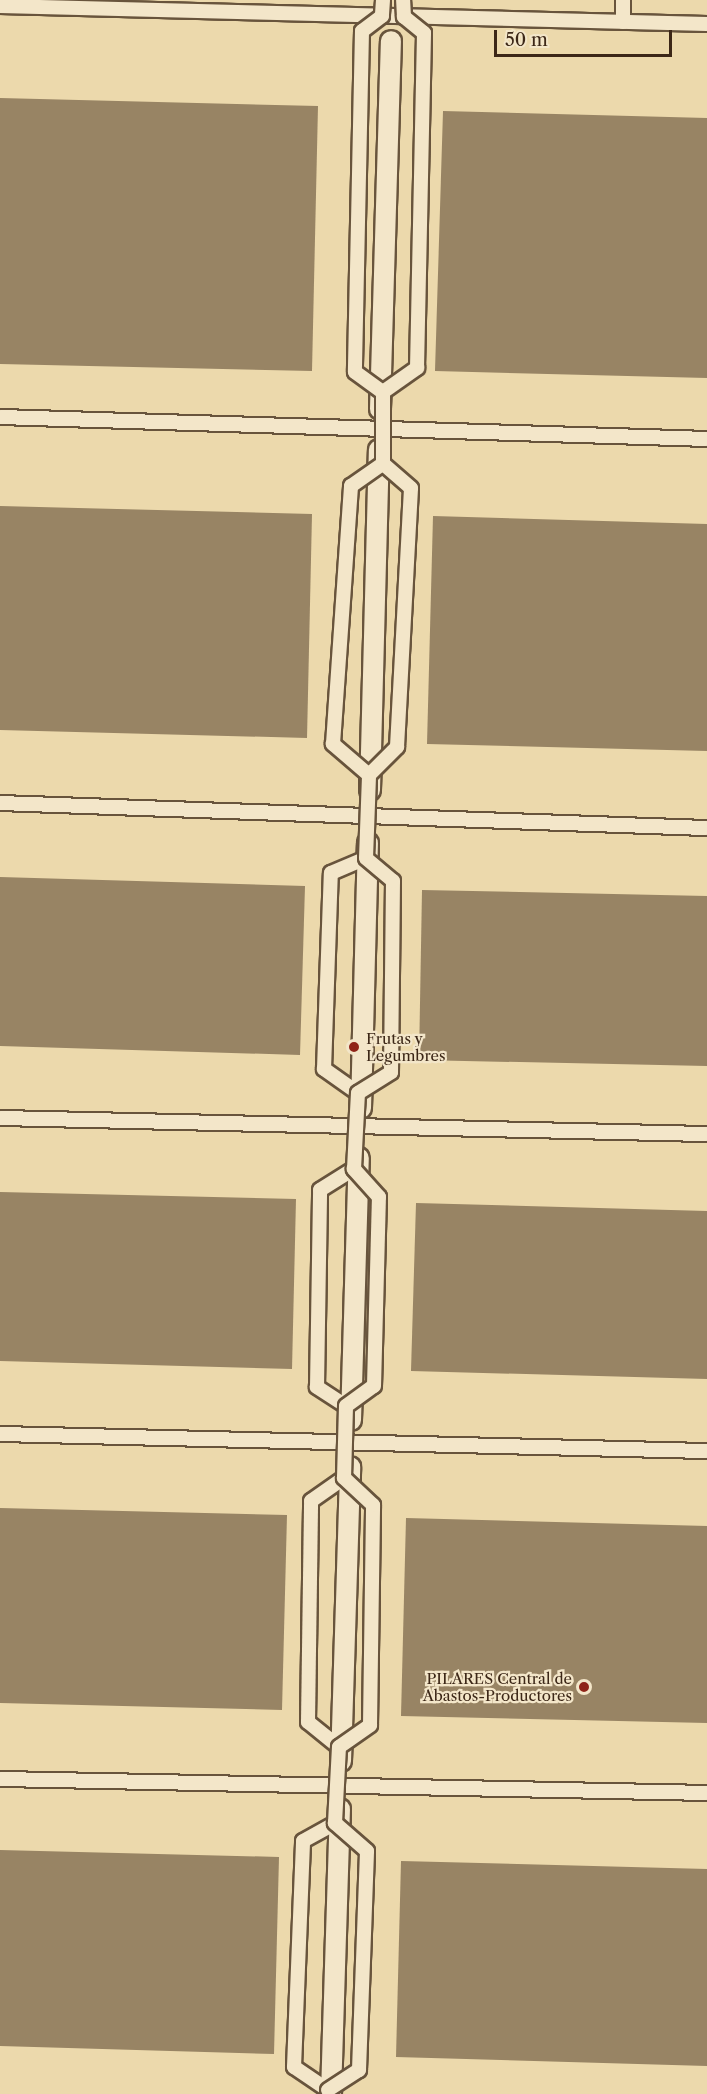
<!DOCTYPE html>
<html>
<head>
<meta charset="utf-8">
<style>
	body { margin:0 }
	#map { position:relative; width:707px; height:2094px; overflow:hidden; background:#ecd9ac; font-family:"Libre Caslon Text",serif }
	div>[style] { position:absolute }
	.building>* { inset:0; background:#988464 }
	.roads { filter:drop-shadow(2px 0 #68543c) drop-shadow(-2px 0 #68543c) drop-shadow(0 2px #68543c) drop-shadow(0 -2px #68543c) }
	.service>* { height:14px; margin:-7px; padding:0 7px; transform-origin:7px; border-radius:7px; background:#f3e6c9 }
	.pedestrian>* { height:20px; margin:-10px; padding:0 10px; transform-origin:10px; border-radius:10px; background:#f3e6c9 }
	.bridges { filter:drop-shadow(2px 0 #68543c) drop-shadow(-2px 0 #68543c) drop-shadow(0 2px #68543c) drop-shadow(0 -2px #68543c) }
	.service-bridge>* { height:14px; margin:-7px; padding:0 7px; transform-origin:7px; border-radius:7px; background:#f3e6c9 }
	.dots>* { width:16px; height:16px; translate:-50% -50%; box-sizing:border-box; border:3px solid #f3e6c9; border-radius:50% }
	span { translate:-50% -50%; white-space:nowrap; text-align:center; line-height:1.15; -webkit-text-stroke:4.5px #f3e6c9; paint-order:stroke }
	.poi-label { font-size:15px; color:#3c2717 }
	.left { translate:0 -50%; text-align:left }
	.right { translate:-100% -50%; text-align:right }
	.scale { position:absolute; left:494px; top:30px; width:178px; height:27px; box-sizing:border-box; border:3px solid #3c2717; border-top:0; padding-left:8px; font-size:18px; line-height:21px; white-space:nowrap; color:#3c2717; -webkit-text-stroke:4px #f3e6c9; paint-order:stroke }
</style>
</head>
<body>
<div id="map">
	<div class="building">
		<i style="clip-path:polygon(0 98px,318px 106px,312px 371px,0 364px)"></i>
		<i style="clip-path:polygon(443px 111px,707px 118px,707px 378px,435px 371px)"></i>
		<i style="clip-path:polygon(0 506px,312px 514px,307px 738px,0 730px)"></i>
		<i style="clip-path:polygon(433px 516px,707px 524px,707px 751px,427px 744px)"></i>
		<i style="clip-path:polygon(0 877px,305px 886px,300px 1055px,0 1046px)"></i>
		<i style="clip-path:polygon(422px 890px,707px 896px,707px 1066px,419px 1060px)"></i>
		<i style="clip-path:polygon(0 1192px,296px 1199px,292px 1369px,0 1361px)"></i>
		<i style="clip-path:polygon(416px 1203px,707px 1211px,707px 1379px,411px 1371px)"></i>
		<i style="clip-path:polygon(0 1508px,287px 1515px,282px 1710px,0 1703px)"></i>
		<i style="clip-path:polygon(406px 1518px,707px 1526px,707px 1723px,401px 1716px)"></i>
		<i style="clip-path:polygon(0 1850px,279px 1857px,274px 2054px,0 2046px)"></i>
		<i style="clip-path:polygon(401px 1861px,707px 1869px,707px 2066px,396px 2057px)"></i>
	</div>
	<div class="roads">
		<div class="service">
			<i style="left:623px;top:0;width:22px;rotate:90deg"></i>
			<i style="left:0;top:6px;width:707px;rotate:1.46deg"></i>
			<i style="left:0;top:417px;width:707px;rotate:1.78deg"></i>
			<i style="left:0;top:803px;width:707px;rotate:2.03deg"></i>
			<i style="left:358px;top:1093px;width:42px;rotate:-144.8deg"></i>
			<i style="left:324px;top:1069px;width:196px;rotate:-88deg"></i>
			<i style="left:331px;top:873px;width:38px;rotate:-23deg"></i>
			<i style="left:0;top:1118px;width:707px;rotate:1.3deg"></i>
			<i style="left:346px;top:1406px;width:35px;rotate:-147deg"></i>
			<i style="left:317px;top:1387px;width:197px;rotate:-89.1deg"></i>
			<i style="left:320px;top:1190px;width:40px;rotate:-32deg"></i>
			<i style="left:0;top:1434px;width:707px;rotate:1.38deg"></i>
			<i style="left:339px;top:1747px;width:40px;rotate:-141deg"></i>
			<i style="left:308px;top:1722px;width:221px;rotate:-89.2deg"></i>
			<i style="left:311px;top:1501px;width:40px;rotate:-34.9deg"></i>
			<i style="left:0;top:1779px;width:707px;rotate:1.13deg"></i>
			<i style="left:328px;top:2094px;width:4px;rotate:-90deg"></i>
			<i style="left:328px;top:2090px;width:41px;rotate:-145.9deg"></i>
			<i style="left:294px;top:2067px;width:226px;rotate:-87.7deg"></i>
			<i style="left:303px;top:1841px;width:37px;rotate:-29deg"></i>
		</div>
		<div class="pedestrian">
			<i style="left:380px;top:409px;width:368px;rotate:-88.3deg"></i>
			<i style="left:370px;top:790px;width:340px;rotate:-88.5deg"></i>
			<i style="left:361px;top:1108px;width:265px;rotate:-88.5deg"></i>
			<i style="left:351px;top:1420px;width:262px;rotate:-88.3deg"></i>
			<i style="left:341px;top:1761px;width:294px;rotate:-88.2deg"></i>
			<i style="left:331px;top:2094px;width:285px;rotate:-88.2deg"></i>
		</div>
	</div>
	<div class="bridges">
		<div class="service-bridge">
			<i style="left:383px;top:0;width:16px;rotate:94deg"></i>
			<i style="left:382px;top:16px;width:25px;rotate:143deg"></i>
			<i style="left:362px;top:31px;width:341px;rotate:91.2deg"></i>
			<i style="left:355px;top:372px;width:34px;rotate:36deg"></i>
			<i style="left:383px;top:392px;width:42px;rotate:-35.2deg"></i>
			<i style="left:417px;top:368px;width:335px;rotate:-88.8deg"></i>
			<i style="left:424px;top:33px;width:26px;rotate:-141deg"></i>
			<i style="left:404px;top:17px;width:17px;rotate:-93deg"></i>
			<i style="left:369px;top:775px;width:48px;rotate:-139.3deg"></i>
			<i style="left:333px;top:744px;width:259px;rotate:-86deg"></i>
			<i style="left:351px;top:486px;width:39px;rotate:-35deg"></i>
			<i style="left:328px;top:2090px;width:37px;rotate:-33deg"></i>
			<i style="left:359px;top:2070px;width:219px;rotate:-87.9deg"></i>
			<i style="left:367px;top:1851px;width:43px;rotate:-138.8deg"></i>
			<i style="left:335px;top:1823px;width:76px;rotate:-87deg"></i>
			<i style="left:339px;top:1747px;width:38px;rotate:-35deg"></i>
			<i style="left:370px;top:1725px;width:220px;rotate:-89.2deg"></i>
			<i style="left:373px;top:1505px;width:40px;rotate:-137deg"></i>
			<i style="left:344px;top:1478px;width:72px;rotate:-88.4deg"></i>
			<i style="left:346px;top:1406px;width:34px;rotate:-36deg"></i>
			<i style="left:374px;top:1386px;width:189px;rotate:-88.5deg"></i>
			<i style="left:379px;top:1197px;width:38px;rotate:-132deg"></i>
			<i style="left:354px;top:1169px;width:76px;rotate:-87deg"></i>
			<i style="left:358px;top:1093px;width:39px;rotate:-32deg"></i>
			<i style="left:391px;top:1072px;width:191px;rotate:-89.4deg"></i>
			<i style="left:393px;top:881px;width:35px;rotate:-140deg"></i>
			<i style="left:366px;top:858px;width:83px;rotate:-87.9deg"></i>
			<i style="left:369px;top:775px;width:40px;rotate:-45deg"></i>
			<i style="left:397px;top:747px;width:259px;rotate:-86.9deg"></i>
			<i style="left:411px;top:488px;width:37px;rotate:-139deg"></i>
			<i style="left:383px;top:464px;width:72px;rotate:-90deg"></i>
		</div>
	</div>
	<div class="dots">
		<i style="left:354px;top:1047px;background:#8f2418"></i>
		<i style="left:584px;top:1687px;background:#8f2418"></i>
	</div>
	<div class="poi-label">
		<span class="left" style="left:366px;top:1047px">Frutas y<br>Legumbres</span>
		<span class="right" style="left:572px;top:1687px">PILARES Central de<br>Abastos-Productores</span>
	</div>
	<div class="scale">50 m</div>
</div>
</body>
</html>
